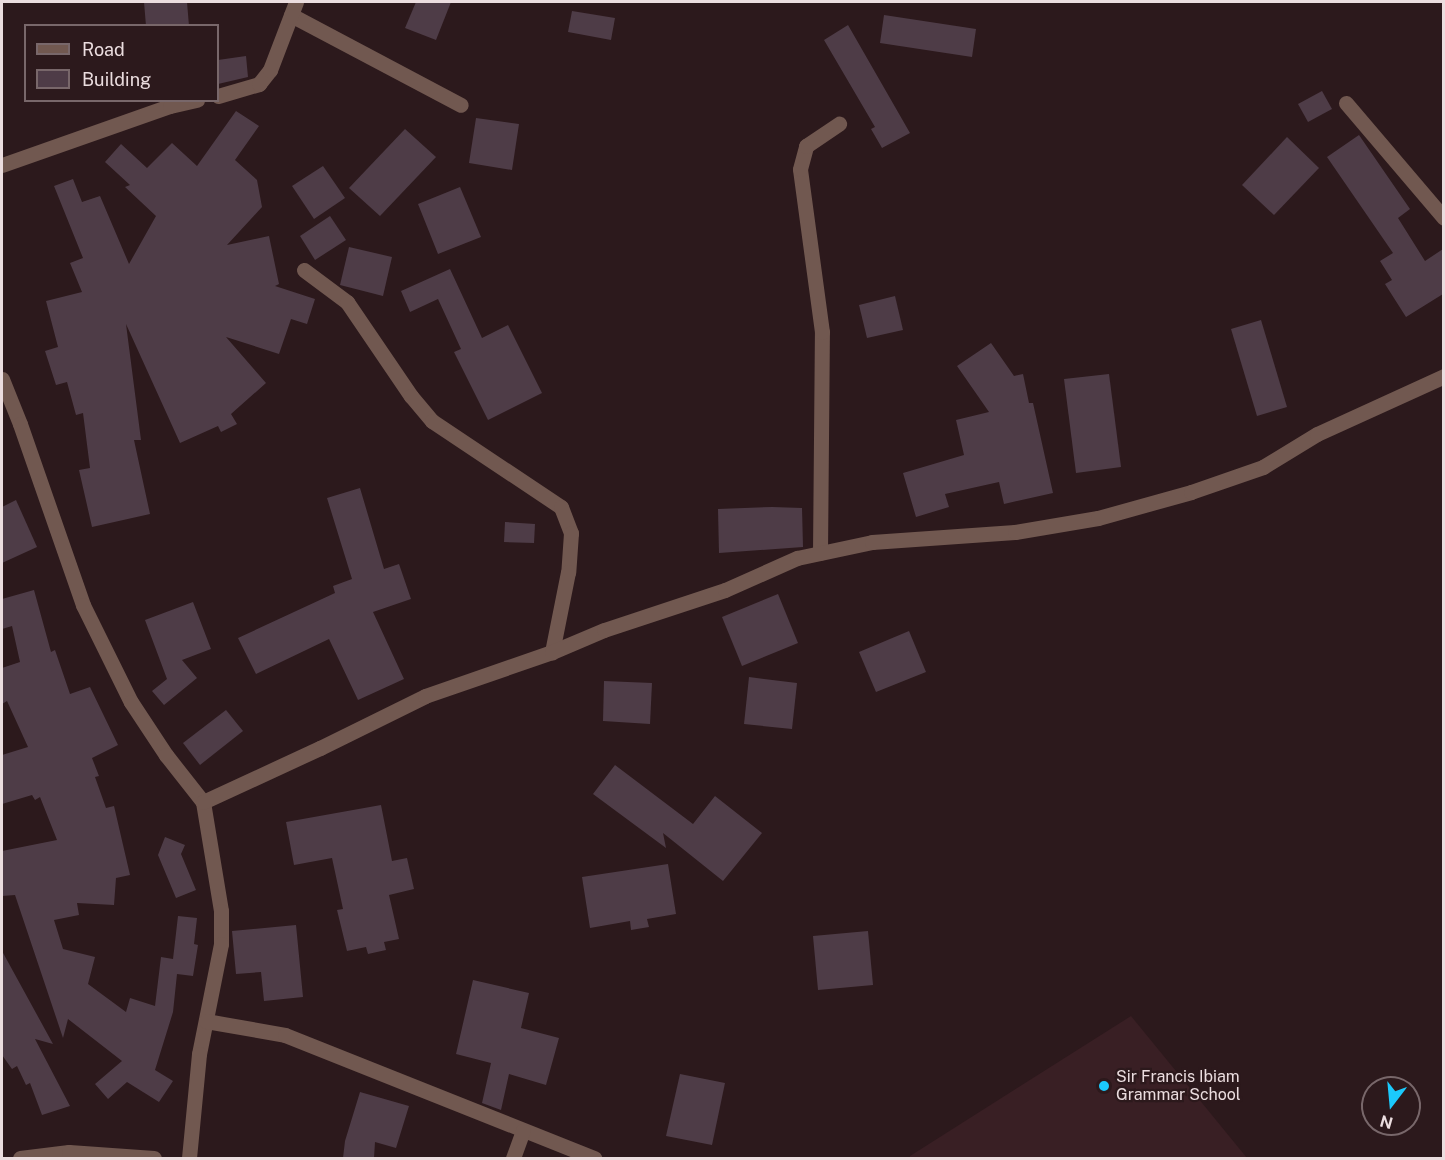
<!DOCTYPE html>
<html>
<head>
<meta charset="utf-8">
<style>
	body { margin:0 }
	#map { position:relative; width:1445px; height:1160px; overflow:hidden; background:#2c191c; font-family:"Public Sans",sans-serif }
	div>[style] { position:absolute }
	.built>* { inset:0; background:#391f24 }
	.building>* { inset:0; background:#4e3c47 }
	.minor>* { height:15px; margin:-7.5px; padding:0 7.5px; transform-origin:7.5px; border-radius:7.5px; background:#715850 }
	.dots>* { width:16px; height:16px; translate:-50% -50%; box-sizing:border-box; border:3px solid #2c191c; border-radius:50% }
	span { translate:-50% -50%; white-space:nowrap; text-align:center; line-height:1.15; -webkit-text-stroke:4.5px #2c191c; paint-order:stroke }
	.poi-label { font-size:16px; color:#ebdddf }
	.left { translate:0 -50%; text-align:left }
	.frame { position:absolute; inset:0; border:3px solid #ebdddf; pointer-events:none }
	.legend { position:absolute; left:24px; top:24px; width:195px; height:78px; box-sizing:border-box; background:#2c191c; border:2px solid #78676a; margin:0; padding:8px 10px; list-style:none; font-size:18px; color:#ebdddf }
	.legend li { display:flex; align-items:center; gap:12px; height:30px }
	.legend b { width:30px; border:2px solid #78676a }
	.north { position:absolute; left:1361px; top:1076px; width:60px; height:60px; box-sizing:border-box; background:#2c191c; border:2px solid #78676a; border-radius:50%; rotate:196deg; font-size:16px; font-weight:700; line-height:24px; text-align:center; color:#ebdddf }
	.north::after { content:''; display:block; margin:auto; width:21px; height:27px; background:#1bc9fc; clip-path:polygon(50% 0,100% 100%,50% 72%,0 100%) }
</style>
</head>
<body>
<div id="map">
	<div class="built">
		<i style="clip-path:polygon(1131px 1016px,1247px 1158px,910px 1158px,910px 1156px)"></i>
	</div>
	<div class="building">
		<i style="clip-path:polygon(144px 2px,187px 2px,189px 26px,146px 26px)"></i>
		<i style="clip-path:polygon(416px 2px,451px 2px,436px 40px,405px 28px)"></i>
		<i style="clip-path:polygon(572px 11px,615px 18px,611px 40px,568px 32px)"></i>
		<i style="clip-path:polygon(884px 15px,976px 29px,972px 57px,880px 43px)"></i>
		<i style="clip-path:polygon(848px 25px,910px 133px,882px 148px,871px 129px,875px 127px,824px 40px)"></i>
		<i style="clip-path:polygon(246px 56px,248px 77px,218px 84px,218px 60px)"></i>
		<i style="clip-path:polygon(1322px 91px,1332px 109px,1308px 122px,1298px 104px)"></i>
		<i style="clip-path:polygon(236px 111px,259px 126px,235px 160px,257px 180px,262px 207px,227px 245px,269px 236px,279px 284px,275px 286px,315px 299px,307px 324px,291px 319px,279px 354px,226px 337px,266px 383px,231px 414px,237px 424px,221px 432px,218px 426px,180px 443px,126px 324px,141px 440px,134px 440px,150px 514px,92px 527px,79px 470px,90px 468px,83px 413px,76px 415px,67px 382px,56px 385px,45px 351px,58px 347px,46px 301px,82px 292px,70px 263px,83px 258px,54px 186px,73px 179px,82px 202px,100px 196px,129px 264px,156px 216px,125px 187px,130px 185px,105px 162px,121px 144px,147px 168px,172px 143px,197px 166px)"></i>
		<i style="clip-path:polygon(476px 118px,519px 124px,512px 170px,469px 163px)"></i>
		<i style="clip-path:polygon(405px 129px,436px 157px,380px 216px,349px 188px)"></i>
		<i style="clip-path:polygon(1359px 135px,1410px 209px,1398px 218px,1425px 261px,1443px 249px,1443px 294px,1406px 317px,1385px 284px,1392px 280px,1380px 261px,1393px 253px,1327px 157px)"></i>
		<i style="clip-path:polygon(1287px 137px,1319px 168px,1274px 215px,1242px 185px)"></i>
		<i style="clip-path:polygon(323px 166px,345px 198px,314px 219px,292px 186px)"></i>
		<i style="clip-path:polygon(460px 187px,481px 237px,438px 254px,418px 204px)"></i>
		<i style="clip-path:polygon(330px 216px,346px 240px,315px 260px,300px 236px)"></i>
		<i style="clip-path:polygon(349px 247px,392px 257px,383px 296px,340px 285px)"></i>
		<i style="clip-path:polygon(450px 269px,482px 338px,508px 325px,542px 393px,488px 420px,454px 352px,461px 349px,438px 299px,410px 312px,401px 291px)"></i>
		<i style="clip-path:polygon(895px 296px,903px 330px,867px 338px,859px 305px)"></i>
		<i style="clip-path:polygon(1261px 320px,1287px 407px,1257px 416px,1231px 329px)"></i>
		<i style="clip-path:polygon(991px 343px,1014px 376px,1023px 374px,1029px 403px,1033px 403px,1053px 493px,1004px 504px,999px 482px,945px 494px,949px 507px,916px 517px,903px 473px,964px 455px,956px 420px,989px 412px,957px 366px)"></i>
		<i style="clip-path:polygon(1109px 374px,1121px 467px,1076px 473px,1064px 379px)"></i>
		<i style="clip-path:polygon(360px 488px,384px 569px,399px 564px,411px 599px,373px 612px,404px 679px,358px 700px,329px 639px,256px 674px,238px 638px,335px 593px,333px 586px,352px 579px,327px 498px)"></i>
		<i style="clip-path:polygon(16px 500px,37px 547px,2px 563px,2px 507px)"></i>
		<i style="clip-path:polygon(772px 507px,802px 508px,803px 547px,719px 553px,718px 509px)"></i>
		<i style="clip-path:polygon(505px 522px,535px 524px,534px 543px,504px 542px)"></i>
		<i style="clip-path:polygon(34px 590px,51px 652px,55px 650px,70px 694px,90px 687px,118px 745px,92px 758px,99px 776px,95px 777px,106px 808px,114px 806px,130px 875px,116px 878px,114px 905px,77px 903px,79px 915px,54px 920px,63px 949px,95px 957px,88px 984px,126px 1012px,130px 998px,155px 1006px,161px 957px,173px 959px,178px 916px,197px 918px,194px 944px,198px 945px,193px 976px,177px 974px,173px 1012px,155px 1070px,173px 1081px,159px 1102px,127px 1082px,108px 1099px,95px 1084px,122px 1061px,68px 1019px,63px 1038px,15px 895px,2px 896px,2px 851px,57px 840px,40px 797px,35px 800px,32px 795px,2px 804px,2px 755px,28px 747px,7px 701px,2px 704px,2px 668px,20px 662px,12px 626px,2px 629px,2px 599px)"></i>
		<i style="clip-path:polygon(778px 594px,798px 643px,742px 666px,722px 617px)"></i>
		<i style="clip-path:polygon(193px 602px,211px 649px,182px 660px,197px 678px,164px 705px,152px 691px,167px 679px,145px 620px)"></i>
		<i style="clip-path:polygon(909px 631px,926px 672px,876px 692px,859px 652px)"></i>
		<i style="clip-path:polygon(749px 677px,797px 683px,792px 729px,744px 724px)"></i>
		<i style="clip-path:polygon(604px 681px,652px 683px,650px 724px,603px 721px)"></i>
		<i style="clip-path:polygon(226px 710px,243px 731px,200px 765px,183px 743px)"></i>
		<i style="clip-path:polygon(615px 765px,693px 824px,715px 796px,762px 833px,723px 881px,663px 833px,666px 848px,593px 794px)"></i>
		<i style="clip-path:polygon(381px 805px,392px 861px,407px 858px,414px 889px,389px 895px,399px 939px,384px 942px,386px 950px,368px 954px,366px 947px,347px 951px,337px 910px,343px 909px,332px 858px,294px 865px,286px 822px)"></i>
		<i style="clip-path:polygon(165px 837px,185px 845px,181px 854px,196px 890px,176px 898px,158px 855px)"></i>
		<i style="clip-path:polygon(668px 864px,676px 914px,647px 919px,649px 927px,631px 930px,630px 921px,590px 928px,582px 877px)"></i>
		<i style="clip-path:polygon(296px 925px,303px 997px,264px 1001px,261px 972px,236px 974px,232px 931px)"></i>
		<i style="clip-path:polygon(868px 931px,873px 985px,818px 990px,813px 936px)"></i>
		<i style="clip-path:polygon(2px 951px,53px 1044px,35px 1039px,70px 1106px,42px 1115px,30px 1083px,26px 1085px,17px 1066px,12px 1069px,2px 1055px)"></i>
		<i style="clip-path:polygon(473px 980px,529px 993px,521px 1028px,559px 1038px,546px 1085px,509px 1074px,501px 1110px,482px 1103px,491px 1063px,456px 1054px)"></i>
		<i style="clip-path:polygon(680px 1074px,725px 1083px,712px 1145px,666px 1136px)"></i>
		<i style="clip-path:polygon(360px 1092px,409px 1106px,396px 1148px,375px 1142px,374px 1158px,343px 1158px,345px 1141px)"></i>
	</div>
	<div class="minor">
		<i style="left:291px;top:15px;width:192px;rotate:27.9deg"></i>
		<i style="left:218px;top:96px;width:43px;rotate:-16.3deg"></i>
		<i style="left:259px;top:84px;width:18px;rotate:-52deg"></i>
		<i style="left:270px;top:70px;width:73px;rotate:-69.1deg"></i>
		<i style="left:1346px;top:103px;width:151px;rotate:49.6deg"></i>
		<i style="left:2px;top:165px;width:178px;rotate:-19.4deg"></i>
		<i style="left:170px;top:106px;width:28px;rotate:-13deg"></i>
		<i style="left:304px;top:270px;width:54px;rotate:36.7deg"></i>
		<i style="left:347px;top:302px;width:114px;rotate:55.8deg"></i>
		<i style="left:411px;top:396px;width:33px;rotate:50deg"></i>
		<i style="left:432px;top:421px;width:155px;rotate:33.7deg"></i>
		<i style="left:561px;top:507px;width:28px;rotate:69deg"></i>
		<i style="left:571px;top:533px;width:39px;rotate:94deg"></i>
		<i style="left:568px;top:572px;width:82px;rotate:101.3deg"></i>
		<i style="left:2px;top:379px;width:48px;rotate:68.2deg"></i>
		<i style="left:20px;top:424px;width:192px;rotate:70.8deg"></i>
		<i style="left:83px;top:605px;width:108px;rotate:63.7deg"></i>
		<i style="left:131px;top:702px;width:64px;rotate:56.6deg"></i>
		<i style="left:166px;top:755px;width:60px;rotate:51.8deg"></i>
		<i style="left:203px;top:802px;width:110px;rotate:80.6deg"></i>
		<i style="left:221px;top:911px;width:33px;rotate:90deg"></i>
		<i style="left:221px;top:944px;width:112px;rotate:101.3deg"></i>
		<i style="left:199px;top:1054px;width:104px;rotate:95.5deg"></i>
		<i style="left:820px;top:553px;width:221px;rotate:-89.5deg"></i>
		<i style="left:822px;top:332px;width:164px;rotate:-97.7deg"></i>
		<i style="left:800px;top:169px;width:24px;rotate:-75deg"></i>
		<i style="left:806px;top:146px;width:40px;rotate:-34deg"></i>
		<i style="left:203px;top:802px;width:129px;rotate:-24.8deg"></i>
		<i style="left:320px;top:748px;width:117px;rotate:-26.3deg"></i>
		<i style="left:425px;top:696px;width:134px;rotate:-19.1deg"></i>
		<i style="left:552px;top:652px;width:56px;rotate:-22.9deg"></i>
		<i style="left:604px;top:630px;width:127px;rotate:-18.3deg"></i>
		<i style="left:725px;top:590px;width:79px;rotate:-24deg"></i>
		<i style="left:797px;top:558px;width:77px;rotate:-12deg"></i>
		<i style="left:872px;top:542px;width:143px;rotate:-4deg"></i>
		<i style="left:1015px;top:532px;width:84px;rotate:-9.6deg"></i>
		<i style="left:1098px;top:518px;width:97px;rotate:-15.6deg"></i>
		<i style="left:1191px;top:492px;width:76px;rotate:-19.1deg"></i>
		<i style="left:1263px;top:467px;width:63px;rotate:-31.4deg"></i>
		<i style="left:1317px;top:434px;width:140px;rotate:-24.5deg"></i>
		<i style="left:206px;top:1021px;width:80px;rotate:10deg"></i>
		<i style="left:285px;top:1035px;width:333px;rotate:21.7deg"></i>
		<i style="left:20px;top:1158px;width:49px;rotate:-7deg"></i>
		<i style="left:69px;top:1152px;width:85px;rotate:4deg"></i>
		<i style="left:513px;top:1158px;width:29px;rotate:-70deg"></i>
	</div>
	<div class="dots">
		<i style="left:1104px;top:1086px;background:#1bc9fc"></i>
	</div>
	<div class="poi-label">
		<span class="left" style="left:1116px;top:1086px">Sir Francis Ibiam<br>Grammar School</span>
	</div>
	<div class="frame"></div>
	<ul class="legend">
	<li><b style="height:8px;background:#715850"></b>Road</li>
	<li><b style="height:16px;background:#4e3c47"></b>Building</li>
	</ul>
	<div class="north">N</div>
</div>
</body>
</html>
